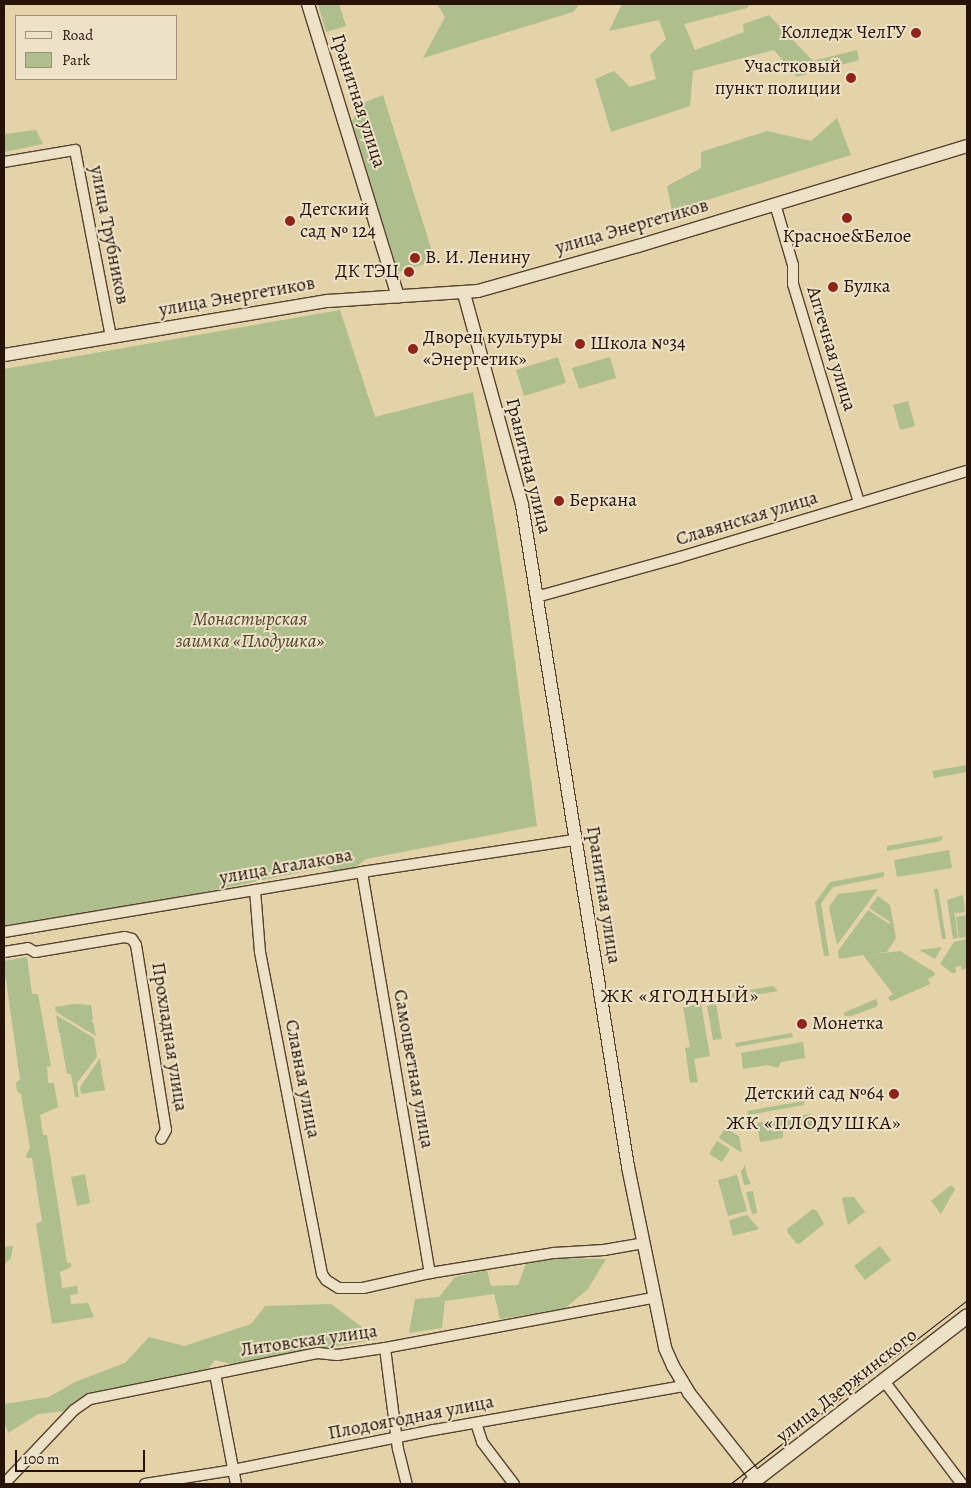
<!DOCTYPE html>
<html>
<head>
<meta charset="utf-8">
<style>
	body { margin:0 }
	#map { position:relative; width:971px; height:1488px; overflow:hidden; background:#e4d3a9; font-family:Alegreya,serif }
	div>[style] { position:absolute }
	.green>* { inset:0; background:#aebe8c }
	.roads { filter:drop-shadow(1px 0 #56422f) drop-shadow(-1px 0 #56422f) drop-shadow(0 1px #56422f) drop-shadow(0 -1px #56422f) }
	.minor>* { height:10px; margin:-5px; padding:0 5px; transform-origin:5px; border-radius:5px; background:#ede2c7 }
	.tertiary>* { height:12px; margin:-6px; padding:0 6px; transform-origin:6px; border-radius:6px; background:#ede2c7 }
	.secondary>* { height:14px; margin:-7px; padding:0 7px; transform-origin:7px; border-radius:7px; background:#ede2c7 }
	.tram>* { height:1px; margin:-0.5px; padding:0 0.5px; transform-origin:0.5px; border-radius:0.5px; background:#261206 }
	.dots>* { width:14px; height:14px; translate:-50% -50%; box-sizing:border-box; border:2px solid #ede2c7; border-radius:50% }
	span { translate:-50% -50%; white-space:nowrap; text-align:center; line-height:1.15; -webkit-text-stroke:4px #ede2c7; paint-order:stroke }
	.poi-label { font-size:19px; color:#261206 }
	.right { translate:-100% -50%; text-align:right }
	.left { translate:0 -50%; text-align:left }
	.street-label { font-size:19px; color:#261206 }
	.park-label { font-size:19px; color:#4f462e; font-style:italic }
	.neighbourhood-label { font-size:20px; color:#261206; letter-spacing:1px }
	.frame { position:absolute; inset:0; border:5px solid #261206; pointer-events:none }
	.legend { position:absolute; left:15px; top:15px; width:162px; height:65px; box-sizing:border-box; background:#ede2c7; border:1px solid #9d8f7a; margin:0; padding:6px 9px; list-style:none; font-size:15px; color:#261206 }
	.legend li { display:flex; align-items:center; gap:10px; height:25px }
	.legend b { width:25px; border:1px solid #9d8f7a }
	.scale { position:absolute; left:15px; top:1450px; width:130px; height:22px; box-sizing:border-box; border:2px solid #261206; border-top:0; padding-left:6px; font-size:15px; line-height:18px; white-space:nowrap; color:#261206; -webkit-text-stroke:4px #ede2c7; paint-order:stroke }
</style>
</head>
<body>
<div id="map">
	<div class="green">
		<i style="clip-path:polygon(318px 4px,339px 4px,346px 26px,326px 32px)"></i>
		<i style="clip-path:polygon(437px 4px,580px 4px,573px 12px,423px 58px,445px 17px)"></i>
		<i style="clip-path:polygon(622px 4px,751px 4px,747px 8px,684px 24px,695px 50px,744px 32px,743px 24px,769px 15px,813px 61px,857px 50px,859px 60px,797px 77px,774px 50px,693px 71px,690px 106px,611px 132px,595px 79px,614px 71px,630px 87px,656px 79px,650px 55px,666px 39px,659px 20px,609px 31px)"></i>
		<i style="clip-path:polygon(383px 95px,435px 261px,398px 272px,352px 122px,360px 104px)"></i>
		<i style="clip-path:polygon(837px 118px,851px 155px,672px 211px,667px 186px,701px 168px,701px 152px,767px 131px,811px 141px)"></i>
		<i style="clip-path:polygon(36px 130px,43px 144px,4px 152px,4px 134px)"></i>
		<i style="clip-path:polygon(340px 310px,375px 417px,473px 392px,506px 594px,537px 826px,366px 859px,354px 868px,338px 873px,326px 867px,161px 901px,4px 929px,4px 369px)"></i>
		<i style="clip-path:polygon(558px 357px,566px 383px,524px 396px,516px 370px)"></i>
		<i style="clip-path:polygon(610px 357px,616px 378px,579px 389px,572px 368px)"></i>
		<i style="clip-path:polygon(908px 401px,915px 426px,900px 430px,893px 405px)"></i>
		<i style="clip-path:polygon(967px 765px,967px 772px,934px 778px,932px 771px)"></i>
		<i style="clip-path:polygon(943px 836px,941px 841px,887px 851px,887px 846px)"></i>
		<i style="clip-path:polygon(949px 850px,952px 868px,897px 877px,894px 860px)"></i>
		<i style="clip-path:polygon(884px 872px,884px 877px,833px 887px,821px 903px,829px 956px,824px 956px,815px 903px,830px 882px)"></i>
		<i style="clip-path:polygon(878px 889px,865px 907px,837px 945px,829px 907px,838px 894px)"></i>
		<i style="clip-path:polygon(934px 889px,938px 889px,946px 939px,942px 939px)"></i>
		<i style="clip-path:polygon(963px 895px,965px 912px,955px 913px,954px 910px,958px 938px,953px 939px,947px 900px)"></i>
		<i style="clip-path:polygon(878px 896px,890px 905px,896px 938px,887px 952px,866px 955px,900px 951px,934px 972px,935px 975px,928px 979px,930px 984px,894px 1000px,890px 1001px,888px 997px,893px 994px,863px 955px,839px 959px,838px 951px,868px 910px,889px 924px,890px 922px,869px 908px)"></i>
		<i style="clip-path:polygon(967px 915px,967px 937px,959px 938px,956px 917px)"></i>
		<i style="clip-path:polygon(967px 939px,967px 968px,962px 970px,961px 966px,955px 967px,956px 973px,952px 973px,940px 964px,954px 942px)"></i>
		<i style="clip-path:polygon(942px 947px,935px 959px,919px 950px)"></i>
		<i style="clip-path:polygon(27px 957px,32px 994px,38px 994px,51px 1066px,47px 1067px,48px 1083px,54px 1083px,58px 1107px,40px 1115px,43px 1135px,47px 1135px,67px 1263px,71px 1263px,71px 1267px,60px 1272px,62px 1288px,77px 1286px,78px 1294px,70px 1295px,71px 1304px,88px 1303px,94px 1317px,52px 1324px,36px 1224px,42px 1221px,32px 1158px,27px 1158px,26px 1155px,30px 1148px,21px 1094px,17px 1091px,16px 1083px,20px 1079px,4px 966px,4px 961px)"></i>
		<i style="clip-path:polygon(773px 986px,778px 991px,730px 999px,729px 993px)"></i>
		<i style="clip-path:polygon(876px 999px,878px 1004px,876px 1007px,851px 1016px,845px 1016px,843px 1013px)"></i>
		<i style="clip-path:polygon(73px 1004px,91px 1005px,93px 1019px,91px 1022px,93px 1022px,96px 1036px,56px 1012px,55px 1007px)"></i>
		<i style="clip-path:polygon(701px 1004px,710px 1056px,694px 1059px,698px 1082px,690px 1083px,685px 1048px,690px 1047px,683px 1007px)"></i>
		<i style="clip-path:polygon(716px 1004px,722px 1039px,713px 1040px,707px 1006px)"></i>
		<i style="clip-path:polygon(56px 1015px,94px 1038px,97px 1057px,77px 1083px,79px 1097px,75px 1097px,71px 1074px,67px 1074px,60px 1035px,62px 1033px,59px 1033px)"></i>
		<i style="clip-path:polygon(792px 1033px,793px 1037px,736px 1047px,735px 1043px)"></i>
		<i style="clip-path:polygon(803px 1042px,805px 1058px,781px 1062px,778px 1068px,767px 1065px,743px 1069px,741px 1053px)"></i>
		<i style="clip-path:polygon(100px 1058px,102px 1072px,100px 1074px,102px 1074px,105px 1090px,81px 1094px,80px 1087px)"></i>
		<i style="clip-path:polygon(804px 1101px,804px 1105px,748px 1115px,747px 1111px)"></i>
		<i style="clip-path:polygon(811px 1114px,813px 1126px,783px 1131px,783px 1138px,760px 1142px,757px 1123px)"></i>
		<i style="clip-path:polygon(725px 1128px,739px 1136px,742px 1153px,719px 1138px)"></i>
		<i style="clip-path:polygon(717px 1141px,730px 1149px,722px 1162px,709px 1154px)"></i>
		<i style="clip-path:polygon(745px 1165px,747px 1176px,751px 1184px,744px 1185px,741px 1172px)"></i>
		<i style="clip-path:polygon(85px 1174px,90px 1203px,77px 1206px,71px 1177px)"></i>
		<i style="clip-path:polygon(737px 1175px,747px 1211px,728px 1216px,718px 1180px)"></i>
		<i style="clip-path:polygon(951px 1185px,955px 1189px,941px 1214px,931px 1201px)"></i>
		<i style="clip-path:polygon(753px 1191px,757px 1213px,752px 1214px,746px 1192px)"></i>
		<i style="clip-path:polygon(844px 1197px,854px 1197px,865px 1212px,848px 1225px,842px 1199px)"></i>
		<i style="clip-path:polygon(813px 1209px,817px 1211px,824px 1224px,799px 1244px,796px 1243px,788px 1233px,787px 1229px)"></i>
		<i style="clip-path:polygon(747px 1215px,759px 1229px,733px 1236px,729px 1220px)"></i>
		<i style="clip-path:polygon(13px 1246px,11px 1258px,4px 1265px,4px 1247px)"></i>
		<i style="clip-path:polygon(880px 1246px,891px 1260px,865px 1280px,854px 1266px)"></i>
		<i style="clip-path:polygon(559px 1258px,606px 1259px,588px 1289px,564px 1309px,500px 1319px,494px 1294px,445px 1301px,442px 1328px,409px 1333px,415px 1299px,439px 1297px,455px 1277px,487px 1270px,491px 1286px,518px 1285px,526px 1264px)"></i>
		<i style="clip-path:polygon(331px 1304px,378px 1339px,232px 1364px,215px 1360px,205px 1373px,106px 1389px,66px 1411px,38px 1414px,8px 1433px,4px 1421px,4px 1404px,49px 1397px,75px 1382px,125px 1363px,149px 1337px,184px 1346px,251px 1324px,265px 1306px)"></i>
	</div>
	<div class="roads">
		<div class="minor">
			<i style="left:4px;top:162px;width:72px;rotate:-9.6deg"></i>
			<i style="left:75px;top:150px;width:190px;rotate:79.1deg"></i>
			<i style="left:775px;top:204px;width:64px;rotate:73.6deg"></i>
			<i style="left:793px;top:265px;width:19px;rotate:90deg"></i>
			<i style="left:793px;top:284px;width:229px;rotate:73.2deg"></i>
			<i style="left:536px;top:597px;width:149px;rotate:-15.5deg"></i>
			<i style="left:680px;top:557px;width:300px;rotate:-16.7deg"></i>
			<i style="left:362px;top:872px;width:407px;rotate:80.4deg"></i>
			<i style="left:255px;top:890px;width:62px;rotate:85.4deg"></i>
			<i style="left:260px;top:952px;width:328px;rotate:79.1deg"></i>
			<i style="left:322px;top:1274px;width:7px;rotate:56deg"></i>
			<i style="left:326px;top:1280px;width:15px;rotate:32deg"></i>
			<i style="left:339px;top:1288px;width:24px"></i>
			<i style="left:363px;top:1288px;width:69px;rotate:-12.6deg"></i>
			<i style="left:430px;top:1273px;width:126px;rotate:-9.2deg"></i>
			<i style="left:554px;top:1253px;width:50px;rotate:-3.4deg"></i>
			<i style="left:604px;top:1250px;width:40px;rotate:-10deg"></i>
			<i style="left:4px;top:932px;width:363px;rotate:-9.5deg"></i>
			<i style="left:362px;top:872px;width:214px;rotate:-8.6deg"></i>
			<i style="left:4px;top:952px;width:24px;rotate:-9deg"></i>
			<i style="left:28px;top:948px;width:8px;rotate:30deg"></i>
			<i style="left:35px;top:952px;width:91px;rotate:-9.5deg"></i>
			<i style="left:125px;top:937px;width:7px;rotate:16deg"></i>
			<i style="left:132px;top:939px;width:7px;rotate:56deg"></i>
			<i style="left:136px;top:945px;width:187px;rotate:80.8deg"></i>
			<i style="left:166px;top:1130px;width:10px;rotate:119deg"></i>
			<i style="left:385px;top:1348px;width:102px;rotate:82.7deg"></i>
			<i style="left:398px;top:1449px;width:36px;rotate:76deg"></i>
			<i style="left:215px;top:1374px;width:112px;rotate:79.2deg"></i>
			<i style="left:884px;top:1381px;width:129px;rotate:52.9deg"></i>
			<i style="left:476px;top:1423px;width:20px;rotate:72deg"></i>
			<i style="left:482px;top:1442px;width:53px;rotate:52.7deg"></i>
			<i style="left:4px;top:1484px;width:102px;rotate:-46.6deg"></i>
			<i style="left:74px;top:1410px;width:19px;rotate:-35deg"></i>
			<i style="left:90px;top:1399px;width:233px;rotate:-11.4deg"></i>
			<i style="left:318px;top:1353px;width:19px;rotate:6deg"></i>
			<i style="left:337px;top:1355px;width:49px;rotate:-8.3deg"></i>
			<i style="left:385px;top:1348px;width:273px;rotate:-10.6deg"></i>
			<i style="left:145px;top:1484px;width:89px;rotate:-9deg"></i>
			<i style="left:233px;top:1470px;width:205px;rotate:-11.3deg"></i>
			<i style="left:434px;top:1430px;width:254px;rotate:-10deg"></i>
		</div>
		<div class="tertiary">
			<i style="left:308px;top:4px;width:306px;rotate:72.9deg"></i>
			<i style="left:464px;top:294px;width:219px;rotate:74.6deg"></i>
			<i style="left:522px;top:505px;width:670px;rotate:80.9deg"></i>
			<i style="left:628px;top:1167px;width:185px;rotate:78.4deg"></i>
			<i style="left:665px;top:1348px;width:20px;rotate:66deg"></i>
			<i style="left:673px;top:1366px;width:31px;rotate:59deg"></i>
			<i style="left:689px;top:1393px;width:110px;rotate:51.7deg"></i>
			<i style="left:4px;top:355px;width:328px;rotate:-9.5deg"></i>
			<i style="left:328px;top:301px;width:150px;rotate:-3.8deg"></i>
			<i style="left:478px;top:291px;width:166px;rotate:-15.7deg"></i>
			<i style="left:638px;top:246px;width:344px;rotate:-16.9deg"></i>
		</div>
		<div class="secondary">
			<i style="left:750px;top:1484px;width:274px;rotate:-37.7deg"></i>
		</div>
	</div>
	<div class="tram">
		<i style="left:730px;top:1484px;width:300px;rotate:-37.8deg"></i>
	</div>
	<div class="dots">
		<i style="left:916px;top:33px;background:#8f2418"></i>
		<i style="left:851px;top:78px;background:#8f2418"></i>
		<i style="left:847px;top:218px;background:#8f2418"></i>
		<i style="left:290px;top:221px;background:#8f2418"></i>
		<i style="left:415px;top:258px;background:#8f2418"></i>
		<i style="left:409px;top:272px;background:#8f2418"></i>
		<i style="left:833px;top:287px;background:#8f2418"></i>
		<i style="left:580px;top:344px;background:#8f2418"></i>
		<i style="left:413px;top:349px;background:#8f2418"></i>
		<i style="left:559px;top:501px;background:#8f2418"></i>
		<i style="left:802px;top:1024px;background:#8f2418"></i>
		<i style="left:894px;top:1094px;background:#8f2418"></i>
	</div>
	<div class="poi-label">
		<span class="right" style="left:906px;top:33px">Колледж ЧелГУ</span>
		<span class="right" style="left:841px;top:78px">Участковый<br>пункт полиции</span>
		<span class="left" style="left:300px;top:221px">Детский<br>сад № 124</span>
		<span style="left:847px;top:237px">Красное&amp;Белое</span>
		<span class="left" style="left:425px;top:258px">В. И. Ленину</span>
		<span class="right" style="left:399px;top:272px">ДК ТЭЦ</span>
		<span class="left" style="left:843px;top:287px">Булка</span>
		<span class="left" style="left:423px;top:349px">Дворец культуры<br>«Энергетик»</span>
		<span class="left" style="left:590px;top:344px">Школа №34</span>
		<span class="left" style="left:569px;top:501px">Беркана</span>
		<span class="left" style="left:812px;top:1024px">Монетка</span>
		<span class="right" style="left:884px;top:1094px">Детский сад №64</span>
	</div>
	<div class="street-label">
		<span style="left:358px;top:101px;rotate:72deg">Гранитная улица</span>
		<span style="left:632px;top:227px;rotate:-16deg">улица Энергетиков</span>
		<span style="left:109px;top:235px;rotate:79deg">улица Трубников</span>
		<span style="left:237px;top:297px;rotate:-10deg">улица Энергетиков</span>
		<span style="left:831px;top:349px;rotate:73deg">Аптечная улица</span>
		<span style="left:528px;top:466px;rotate:76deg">Гранитная улица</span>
		<span style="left:747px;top:519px;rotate:-17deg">Славянская улица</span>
		<span style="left:286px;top:867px;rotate:-10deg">улица Агалакова</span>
		<span style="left:603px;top:895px;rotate:81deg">Гранитная улица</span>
		<span style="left:169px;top:1037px;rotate:81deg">Прохладная улица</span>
		<span style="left:413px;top:1069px;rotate:80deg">Самоцветная улица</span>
		<span style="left:302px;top:1079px;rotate:79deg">Славная улица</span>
		<span style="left:309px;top:1341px;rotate:-8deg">Литовская улица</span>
		<span style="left:847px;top:1386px;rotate:-38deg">улица Дзержинского</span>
		<span style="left:411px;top:1418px;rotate:-11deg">Плодоягодная улица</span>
	</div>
	<div class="park-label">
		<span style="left:250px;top:631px">Монастырская<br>заимка «Плодушка»</span>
	</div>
	<div class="neighbourhood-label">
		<span style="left:680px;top:995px">ЖК «ЯГОДНЫЙ»</span>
		<span style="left:814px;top:1122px">ЖК «ПЛОДУШКА»</span>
	</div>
	<div class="frame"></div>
	<ul class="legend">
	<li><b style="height:6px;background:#ede2c7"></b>Road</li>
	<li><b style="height:14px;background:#aebe8c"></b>Park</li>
	</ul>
	<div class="scale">100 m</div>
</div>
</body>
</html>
